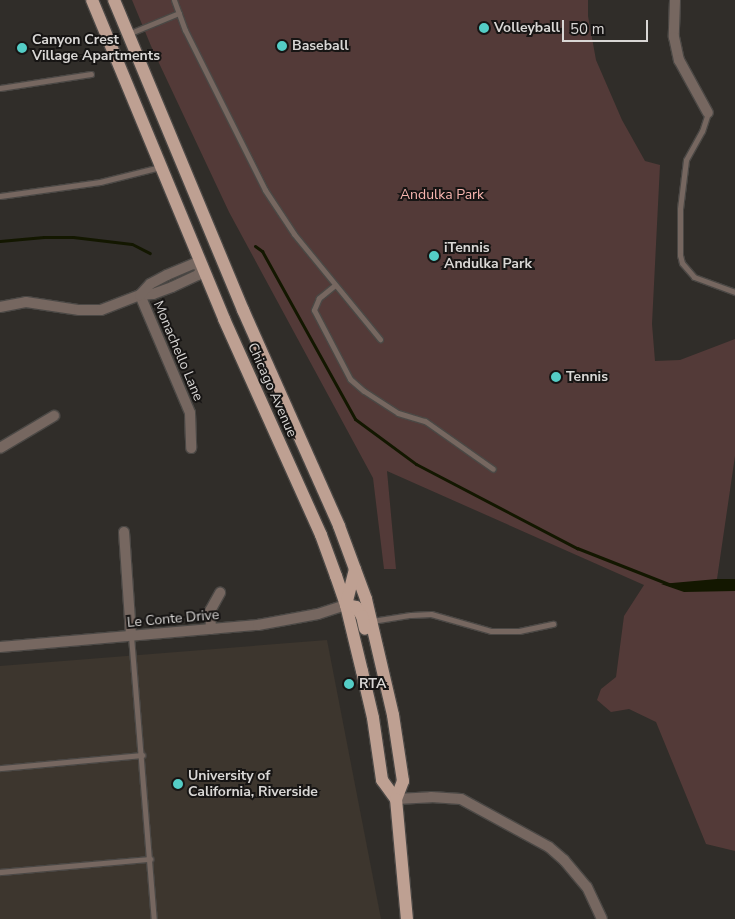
<!DOCTYPE html>
<html>
<head>
<meta charset="utf-8">
<style>
	body { margin:0 }
	#map { position:relative; width:735px; height:919px; overflow:hidden; background:#302d29; font-family:"Nunito Sans",sans-serif }
	div>[style] { position:absolute }
	.built>* { inset:0; background:#3d362e }
	.green>* { inset:0; background:#533a38 }
	.water>* { inset:0; background:#131700 }
	.stream>* { height:3px; margin:-1.5px; padding:0 1.5px; transform-origin:1.5px; border-radius:1.5px; background:#131700 }
	.roads { filter:drop-shadow(1px 0 #4b4845) drop-shadow(-1px 0 #4b4845) drop-shadow(0 1px #4b4845) drop-shadow(0 -1px #4b4845) }
	.lane>* { height:5px; margin:-2.5px; padding:0 2.5px; transform-origin:2.5px; border-radius:2.5px; background:#766760 }
	.street>* { height:10px; margin:-5px; padding:0 5px; transform-origin:5px; border-radius:5px; background:#766760 }
	.primary>* { height:12px; margin:-6px; padding:0 6px; transform-origin:6px; border-radius:6px; background:#bea092 }
	.dots>* { width:14px; height:14px; translate:-50% -50%; box-sizing:border-box; border:2px solid #171514; border-radius:50% }
	span { translate:-50% -50%; white-space:nowrap; text-align:center; line-height:1.15; -webkit-text-stroke:4px #171514; paint-order:stroke }
	.poi-label { font-size:14px; color:#d9d7d5; font-weight:700 }
	.left { translate:0 -50%; text-align:left }
	.park-label { font-size:14px; color:#f7b5af }
	.street-label { font-size:14px; color:#d9d7d5 }
	.scale { position:absolute; left:562px; top:20px; width:86px; height:22px; box-sizing:border-box; border:2px solid #d9d7d5; border-top:0; padding-left:6px; font-size:15px; line-height:18px; white-space:nowrap; color:#d9d7d5; -webkit-text-stroke:4px #171514; paint-order:stroke }
</style>
</head>
<body>
<div id="map">
	<div class="built">
		<i style="clip-path:polygon(327px 640px,381px 919px,0 919px,0 666px)"></i>
	</div>
	<div class="green">
		<i style="clip-path:polygon(132px 0,588px 0,588px 16px,596px 60px,622px 120px,645px 161px,660px 165px,652px 324px,655px 361px,680px 360px,735px 339px,735px 456px,717px 579px,735px 579px,735px 851px,706px 844px,656px 722px,629px 709px,611px 712px,597px 700px,601px 689px,616px 677px,624px 616px,644px 585px,387px 471px,396px 569px,384px 569px,373px 478px,229px 212px,151px 46px)"></i>
	</div>
	<div class="water">
		<i style="clip-path:polygon(717px 579px,735px 579px,735px 591px,684px 592px,661px 584px)"></i>
	</div>
	<div class="stream">
		<i style="left:0;top:241px;width:44px;rotate:-5.2deg"></i>
		<i style="left:44px;top:237px;width:29px"></i>
		<i style="left:73px;top:237px;width:59px;rotate:6.8deg"></i>
		<i style="left:132px;top:244px;width:20px;rotate:27deg"></i>
		<i style="left:255px;top:246px;width:9px;rotate:36deg"></i>
		<i style="left:262px;top:251px;width:192px;rotate:61deg"></i>
		<i style="left:355px;top:419px;width:76px;rotate:36.4deg"></i>
		<i style="left:416px;top:464px;width:182px;rotate:27.6deg"></i>
		<i style="left:577px;top:548px;width:101px;rotate:21.5deg"></i>
	</div>
	<div class="roads">
		<div class="lane">
			<i style="left:174px;top:0;width:32px;rotate:70deg"></i>
			<i style="left:185px;top:30px;width:179px;rotate:63.4deg"></i>
			<i style="left:265px;top:190px;width:53px;rotate:56.6deg"></i>
			<i style="left:294px;top:234px;width:136px;rotate:50.7deg"></i>
			<i style="left:128px;top:34px;width:55px;rotate:-22.4deg"></i>
			<i style="left:0;top:88px;width:92px;rotate:-8.7deg"></i>
			<i style="left:708px;top:113px;width:19px;rotate:108deg"></i>
			<i style="left:702px;top:131px;width:33px;rotate:119deg"></i>
			<i style="left:686px;top:160px;width:49px;rotate:97deg"></i>
			<i style="left:680px;top:209px;width:46px;rotate:90deg"></i>
			<i style="left:680px;top:255px;width:8px;rotate:76deg"></i>
			<i style="left:682px;top:263px;width:18px;rotate:49deg"></i>
			<i style="left:694px;top:277px;width:44px;rotate:20.1deg"></i>
			<i style="left:0;top:196px;width:101px;rotate:-8deg"></i>
			<i style="left:100px;top:182px;width:62px;rotate:-14deg"></i>
			<i style="left:335px;top:285px;width:21px;rotate:141deg"></i>
			<i style="left:319px;top:298px;width:13px;rotate:113deg"></i>
			<i style="left:314px;top:310px;width:78px;rotate:62.4deg"></i>
			<i style="left:350px;top:379px;width:18px;rotate:41deg"></i>
			<i style="left:364px;top:391px;width:40px;rotate:32.9deg"></i>
			<i style="left:398px;top:413px;width:28px;rotate:17deg"></i>
			<i style="left:425px;top:421px;width:83px;rotate:35.2deg"></i>
			<i style="left:372px;top:621px;width:39px;rotate:-9deg"></i>
			<i style="left:411px;top:615px;width:20px;rotate:-3deg"></i>
			<i style="left:431px;top:614px;width:62px;rotate:15.8deg"></i>
			<i style="left:491px;top:631px;width:28px"></i>
			<i style="left:519px;top:631px;width:35px;rotate:-12deg"></i>
			<i style="left:131px;top:636px;width:284px;rotate:85.4deg"></i>
			<i style="left:0;top:768px;width:143px;rotate:-5.2deg"></i>
			<i style="left:0;top:872px;width:151px;rotate:-5deg"></i>
		</div>
		<div class="street">
			<i style="left:675px;top:0;width:37px;rotate:92deg"></i>
			<i style="left:674px;top:37px;width:24px;rotate:78deg"></i>
			<i style="left:679px;top:60px;width:60px;rotate:61.3deg"></i>
			<i style="left:140px;top:295px;width:128px;rotate:67deg"></i>
			<i style="left:190px;top:413px;width:35px;rotate:88deg"></i>
			<i style="left:0;top:307px;width:26px;rotate:-11deg"></i>
			<i style="left:26px;top:302px;width:54px;rotate:8.6deg"></i>
			<i style="left:79px;top:310px;width:22px"></i>
			<i style="left:101px;top:310px;width:42px;rotate:-21deg"></i>
			<i style="left:140px;top:295px;width:13px;rotate:-4deg"></i>
			<i style="left:153px;top:294px;width:20px;rotate:-20deg"></i>
			<i style="left:172px;top:287px;width:29px;rotate:-25deg"></i>
			<i style="left:198px;top:275px;width:10px;rotate:-61deg"></i>
			<i style="left:203px;top:266px;width:10px;rotate:-169deg"></i>
			<i style="left:193px;top:264px;width:28px;rotate:157deg"></i>
			<i style="left:167px;top:275px;width:19px;rotate:152deg"></i>
			<i style="left:150px;top:284px;width:15px;rotate:132deg"></i>
			<i style="left:0;top:448px;width:63px;rotate:-30.7deg"></i>
			<i style="left:124px;top:532px;width:104px;rotate:86.1deg"></i>
			<i style="left:211px;top:629px;width:18px;rotate:-93deg"></i>
			<i style="left:210px;top:611px;width:21px;rotate:-61deg"></i>
			<i style="left:0;top:647px;width:259px;rotate:-4.9deg"></i>
			<i style="left:258px;top:625px;width:61px;rotate:-10.4deg"></i>
			<i style="left:318px;top:614px;width:29px;rotate:-18deg"></i>
			<i style="left:396px;top:799px;width:35px;rotate:-3deg"></i>
			<i style="left:431px;top:797px;width:30px;rotate:4deg"></i>
			<i style="left:461px;top:799px;width:100px;rotate:28.6deg"></i>
			<i style="left:549px;top:847px;width:20px;rotate:41deg"></i>
			<i style="left:564px;top:860px;width:35px;rotate:50deg"></i>
			<i style="left:587px;top:887px;width:35px;rotate:65deg"></i>
		</div>
		<div class="primary">
			<i style="left:92px;top:0;width:345px;rotate:67.5deg"></i>
			<i style="left:224px;top:319px;width:237px;rotate:65.8deg"></i>
			<i style="left:321px;top:535px;width:44px;rotate:69.9deg"></i>
			<i style="left:336px;top:576px;width:31px;rotate:71deg"></i>
			<i style="left:346px;top:605px;width:68px;rotate:76.4deg"></i>
			<i style="left:362px;top:671px;width:48px;rotate:76.8deg"></i>
			<i style="left:373px;top:718px;width:63px;rotate:81.7deg"></i>
			<i style="left:382px;top:780px;width:24px;rotate:54deg"></i>
			<i style="left:114px;top:0;width:336px;rotate:67.4deg"></i>
			<i style="left:243px;top:310px;width:236px;rotate:66deg"></i>
			<i style="left:339px;top:526px;width:78px;rotate:69.7deg"></i>
			<i style="left:366px;top:599px;width:119px;rotate:76.9deg"></i>
			<i style="left:393px;top:715px;width:67px;rotate:81.4deg"></i>
			<i style="left:403px;top:781px;width:19px;rotate:111deg"></i>
			<i style="left:396px;top:799px;width:121px;rotate:84.8deg"></i>
			<i style="left:346px;top:605px;width:10px;rotate:11deg"></i>
			<i style="left:356px;top:607px;width:11px;rotate:56deg"></i>
			<i style="left:362px;top:616px;width:13px;rotate:77deg"></i>
			<i style="left:346px;top:605px;width:37px;rotate:-76deg"></i>
		</div>
	</div>
	<div class="dots">
		<i style="left:484px;top:28px;background:#54cdc6"></i>
		<i style="left:282px;top:46px;background:#54cdc6"></i>
		<i style="left:22px;top:48px;background:#54cdc6"></i>
		<i style="left:434px;top:256px;background:#54cdc6"></i>
		<i style="left:556px;top:377px;background:#54cdc6"></i>
		<i style="left:349px;top:684px;background:#54cdc6"></i>
		<i style="left:178px;top:784px;background:#54cdc6"></i>
	</div>
	<div class="poi-label">
		<span class="left" style="left:494px;top:28px">Volleyball</span>
		<span class="left" style="left:32px;top:48px">Canyon Crest<br>Village Apartments</span>
		<span class="left" style="left:292px;top:46px">Baseball</span>
		<span class="left" style="left:444px;top:256px">iTennis<br>Andulka Park</span>
		<span class="left" style="left:566px;top:377px">Tennis</span>
		<span class="left" style="left:359px;top:684px">RTA</span>
		<span class="left" style="left:188px;top:784px">University of<br>California, Riverside</span>
	</div>
	<div class="park-label">
		<span style="left:442px;top:195px">Andulka Park</span>
	</div>
	<div class="street-label">
		<span style="left:178px;top:351px;rotate:67deg">Monachello Lane</span>
		<span style="left:272px;top:390px;rotate:66deg">Chicago Avenue</span>
		<span style="left:173px;top:619px;rotate:-5deg">Le Conte Drive</span>
	</div>
	<div class="scale">50 m</div>
</div>
</body>
</html>
